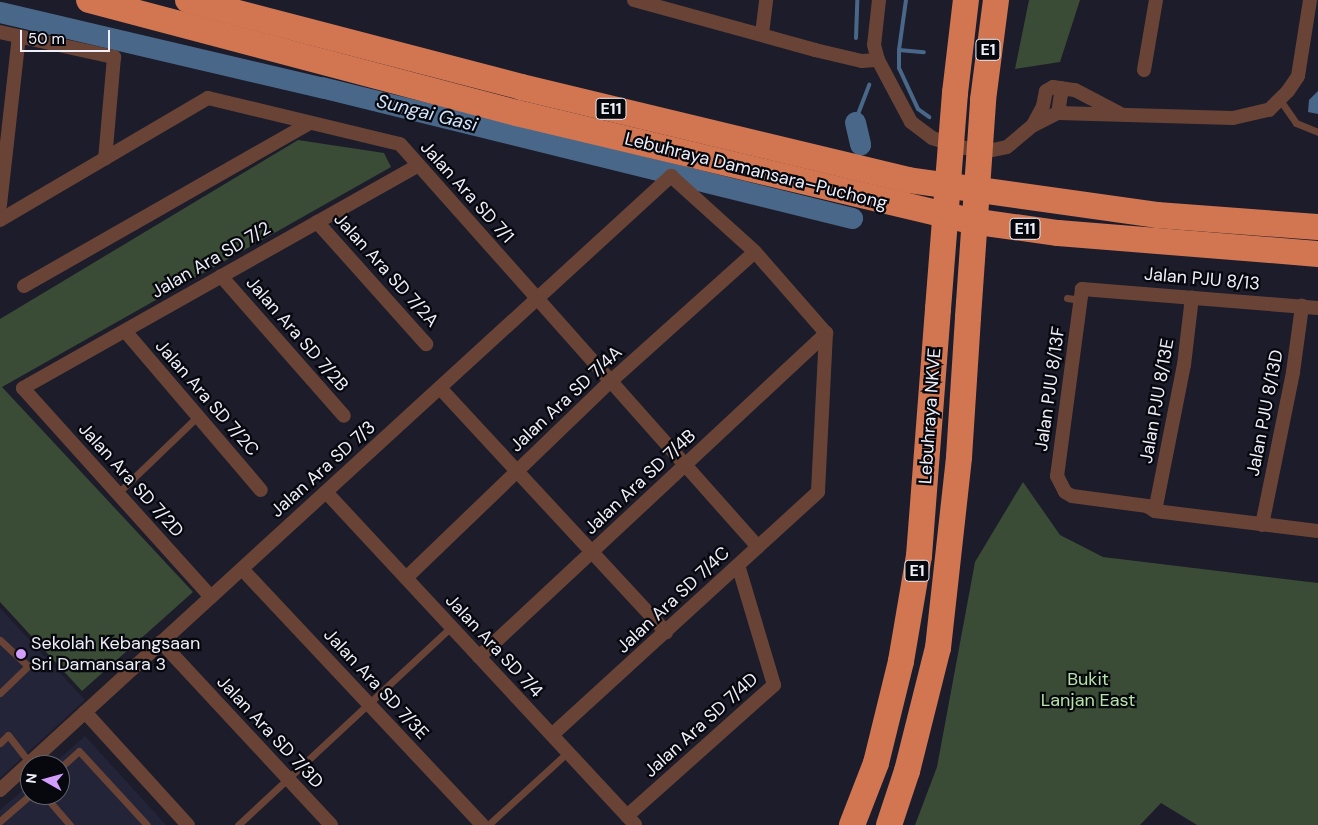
<!DOCTYPE html>
<html>
<head>
<meta charset="utf-8">
<style>
	body { margin:0 }
	#map { position:relative; width:1318px; height:825px; overflow:hidden; background:#1c1c2b; font-family:"DM Sans",sans-serif }
	div>[style] { position:absolute }
	.built>* { inset:0; background:#242439 }
	.green>* { inset:0; background:#3a4c35 }
	.water>* { inset:0; background:#496889 }
	.stream>* { height:4px; margin:-2px; padding:0 2px; transform-origin:2px; border-radius:2px; background:#496889 }
	.river>* { height:21px; margin:-10.5px; padding:0 10.5px; transform-origin:10.5px; border-radius:10.5px; background:#496889 }
	.service>* { height:7px; margin:-3.5px; padding:0 3.5px; transform-origin:3.5px; border-radius:3.5px; background:#694436 }
	.minor>* { height:14px; margin:-7px; padding:0 7px; transform-origin:7px; border-radius:7px; background:#694436 }
	.motorway>* { height:26px; margin:-13px; padding:0 13px; transform-origin:13px; border-radius:13px; background:#d17651 }
	.motorway-bridge>* { height:26px; margin:-13px; padding:0 13px; transform-origin:13px; border-radius:13px; background:#d17651 }
	.dots>* { width:14px; height:14px; translate:-50% -50%; box-sizing:border-box; border:2px solid #07070e; border-radius:50% }
	span { translate:-50% -50%; white-space:nowrap; text-align:center; line-height:1.15; -webkit-text-stroke:4.5px #07070e; paint-order:stroke }
	.shield-label span { padding:1px 4px; background:#07070e; border:1px solid; border-radius:4px; -webkit-text-stroke-width:0 }
	.shield-label { font-size:16px; color:#eeeff9; font-weight:700 }
	.street-label { font-size:18px; color:#eeeff9 }
	.poi-label { font-size:18px; color:#eeeff9 }
	.left { translate:0 -50%; text-align:left }
	.park-label { font-size:18px; color:#b6e3a7 }
	.water-label { font-size:19px; color:#d1e5fc; font-style:italic }
	.north { position:absolute; left:20px; top:755px; width:50px; height:50px; box-sizing:border-box; background:#07070e; border:1px solid #63646c; border-radius:50%; rotate:277deg; font-size:14px; font-weight:700; line-height:20px; text-align:center; color:#eeeff9 }
	.north::after { content:''; display:block; margin:auto; width:18px; height:22px; background:#d29dfd; clip-path:polygon(50% 0,100% 100%,50% 72%,0 100%) }
	.scale { position:absolute; left:20px; top:30px; width:90px; height:22px; box-sizing:border-box; border:2px solid #eeeff9; border-top:0; padding-left:6px; font-size:15px; line-height:18px; white-space:nowrap; color:#eeeff9; -webkit-text-stroke:4px #07070e; paint-order:stroke }
</style>
</head>
<body>
<div id="map">
	<div class="built">
		<i style="clip-path:polygon(0 608px,85px 700px,0 778px)"></i>
		<i style="clip-path:polygon(85px 736px,166px 825px,0 825px,0 810px,30px 784px,30px 795px,60px 795px,60px 765px,52px 765px)"></i>
	</div>
	<div class="green">
		<i style="clip-path:polygon(1029px 0,1080px 0,1060px 62px,1015px 69px)"></i>
		<i style="clip-path:polygon(298px 140px,384px 153px,391px 167px,2px 387px,193px 592px,82px 691px,0 602px,0 319px)"></i>
		<i style="clip-path:polygon(1023px 482px,1060px 535px,1103px 557px,1318px 583px,1318px 825px,1197px 825px,1161px 803px,1140px 825px,915px 825px,937px 767px,975px 562px)"></i>
	</div>
	<div class="water">
		<i style="clip-path:polygon(1318px 91px,1318px 114px,1308px 112px,1309px 100px)"></i>
	</div>
	<div class="stream">
		<i style="left:906px;top:0;width:50px;rotate:98deg"></i>
		<i style="left:899px;top:50px;width:18px;rotate:90deg"></i>
		<i style="left:899px;top:68px;width:45px;rotate:65.1deg"></i>
		<i style="left:918px;top:109px;width:14px;rotate:36deg"></i>
		<i style="left:856px;top:38px;width:38px;rotate:-88deg"></i>
		<i style="left:899px;top:50px;width:25px;rotate:5deg"></i>
		<i style="left:855px;top:122px;width:40px;rotate:-69deg"></i>
	</div>
	<div class="river">
		<i style="left:0;top:12px;width:330px;rotate:13.2deg"></i>
		<i style="left:321px;top:87px;width:547px;rotate:13.86deg"></i>
		<i style="left:855px;top:122px;width:23px;rotate:77deg"></i>
	</div>
	<div class="service">
		<i style="left:1280px;top:100px;width:28px;rotate:55deg"></i>
		<i style="left:1296px;top:123px;width:24px;rotate:22deg"></i>
		<i style="left:1067px;top:298px;width:14px;rotate:8deg"></i>
		<i style="left:119px;top:492px;width:108px;rotate:-43.9deg"></i>
		<i style="left:0;top:640px;width:38px;rotate:43deg"></i>
		<i style="left:28px;top:666px;width:39px;rotate:136deg"></i>
		<i style="left:0;top:743px;width:11px;rotate:-45deg"></i>
		<i style="left:8px;top:735px;width:36px;rotate:52deg"></i>
		<i style="left:60px;top:768px;width:25px;rotate:-42deg"></i>
		<i style="left:79px;top:751px;width:100px;rotate:47.4deg"></i>
		<i style="left:44px;top:795px;width:40px;rotate:49deg"></i>
		<i style="left:0;top:821px;width:40px;rotate:-41deg"></i>
		<i style="left:238px;top:825px;width:291px;rotate:-42.9deg"></i>
		<i style="left:488px;top:825px;width:108px;rotate:-42.4deg"></i>
	</div>
	<div class="minor">
		<i style="left:634px;top:0;width:188px;rotate:15.4deg"></i>
		<i style="left:815px;top:50px;width:48px;rotate:13.2deg"></i>
		<i style="left:862px;top:61px;width:16px;rotate:-4deg"></i>
		<i style="left:879px;top:0;width:45px;rotate:96.3deg"></i>
		<i style="left:874px;top:45px;width:16px;rotate:75deg"></i>
		<i style="left:878px;top:60px;width:70px;rotate:62deg"></i>
		<i style="left:911px;top:122px;width:26px;rotate:37deg"></i>
		<i style="left:932px;top:138px;width:34px;rotate:17deg"></i>
		<i style="left:965px;top:148px;width:23px;rotate:7deg"></i>
		<i style="left:988px;top:151px;width:19px;rotate:-12deg"></i>
		<i style="left:1007px;top:147px;width:34px;rotate:-40deg"></i>
		<i style="left:1033px;top:125px;width:21px;rotate:-62deg"></i>
		<i style="left:1043px;top:106px;width:15px;rotate:-79deg"></i>
		<i style="left:1046px;top:91px;width:8px;rotate:-30deg"></i>
		<i style="left:1053px;top:87px;width:22px;rotate:8deg"></i>
		<i style="left:1075px;top:90px;width:50px;rotate:27.6deg"></i>
		<i style="left:0;top:32px;width:117px;rotate:12.4deg"></i>
		<i style="left:114px;top:57px;width:102px;rotate:95deg"></i>
		<i style="left:762px;top:34px;width:34px;rotate:-83deg"></i>
		<i style="left:1144px;top:70px;width:71px;rotate:-80.3deg"></i>
		<i style="left:1058px;top:113px;width:25px;rotate:-81deg"></i>
		<i style="left:1034px;top:125px;width:27px;rotate:-27deg"></i>
		<i style="left:1058px;top:113px;width:175px;rotate:1.6deg"></i>
		<i style="left:1233px;top:118px;width:37px;rotate:-13deg"></i>
		<i style="left:1269px;top:110px;width:27px;rotate:-45deg"></i>
		<i style="left:1288px;top:91px;width:18px;rotate:-56deg"></i>
		<i style="left:1298px;top:76px;width:77px;rotate:-81deg"></i>
		<i style="left:0;top:205px;width:170px;rotate:-83.6deg"></i>
		<i style="left:0;top:220px;width:241px;rotate:-30.4deg"></i>
		<i style="left:208px;top:98px;width:197px;rotate:13.5deg"></i>
		<i style="left:400px;top:144px;width:539px;rotate:48.38deg"></i>
		<i style="left:317px;top:222px;width:164px;rotate:48.2deg"></i>
		<i style="left:221px;top:276px;width:186px;rotate:48.7deg"></i>
		<i style="left:24px;top:286px;width:329px;rotate:-29.7deg"></i>
		<i style="left:1318px;top:308px;width:237px;rotate:-175.4deg"></i>
		<i style="left:1082px;top:289px;width:189px;rotate:97.6deg"></i>
		<i style="left:1057px;top:476px;width:18px;rotate:63deg"></i>
		<i style="left:1065px;top:492px;width:8px;rotate:30deg"></i>
		<i style="left:1072px;top:496px;width:76px;rotate:7.6deg"></i>
		<i style="left:1147px;top:506px;width:9px;rotate:32deg"></i>
		<i style="left:1155px;top:511px;width:164px;rotate:7deg"></i>
		<i style="left:125px;top:331px;width:209px;rotate:49.5deg"></i>
		<i style="left:440px;top:388px;width:333px;rotate:47.2deg"></i>
		<i style="left:326px;top:492px;width:454px;rotate:47.1deg"></i>
		<i style="left:1155px;top:511px;width:149px;rotate:-78.8deg"></i>
		<i style="left:1184px;top:365px;width:68px;rotate:-83.3deg"></i>
		<i style="left:1262px;top:525px;width:156px;rotate:-78.5deg"></i>
		<i style="left:1293px;top:372px;width:67px;rotate:-82.2deg"></i>
		<i style="left:242px;top:569px;width:351px;rotate:46.8deg"></i>
		<i style="left:406px;top:578px;width:284px;rotate:-43.9deg"></i>
		<i style="left:611px;top:381px;width:193px;rotate:-41.9deg"></i>
		<i style="left:211px;top:597px;width:281px;rotate:-132deg"></i>
		<i style="left:23px;top:388px;width:454px;rotate:-29.4deg"></i>
		<i style="left:161px;top:642px;width:250px;rotate:47.1deg"></i>
		<i style="left:479px;top:657px;width:475px;rotate:-43deg"></i>
		<i style="left:85px;top:712px;width:153px;rotate:47.7deg"></i>
		<i style="left:0;top:790px;width:910px;rotate:-42.46deg"></i>
		<i style="left:671px;top:176px;width:113px;rotate:42.1deg"></i>
		<i style="left:755px;top:252px;width:108px;rotate:48.8deg"></i>
		<i style="left:826px;top:333px;width:159px;rotate:92.9deg"></i>
		<i style="left:818px;top:492px;width:360px;rotate:137.6deg"></i>
		<i style="left:627px;top:816px;width:197px;rotate:-41.7deg"></i>
		<i style="left:774px;top:685px;width:125px;rotate:-106.7deg"></i>
	</div>
	<div class="motorway">
		<i style="left:89px;top:0;width:443px;rotate:14.8deg"></i>
		<i style="left:517px;top:113px;width:467px;rotate:13.4deg"></i>
		<i style="left:971px;top:221px;width:88px;rotate:7.9deg"></i>
		<i style="left:1058px;top:233px;width:261px;rotate:4.6deg"></i>
		<i style="left:188px;top:0;width:344px;rotate:14.6deg"></i>
		<i style="left:521px;top:87px;width:398px;rotate:13.5deg"></i>
		<i style="left:908px;top:180px;width:251px;rotate:8deg"></i>
		<i style="left:1157px;top:215px;width:161px;rotate:4.3deg"></i>
		<i style="left:955px;top:93px;width:94px;rotate:-83.3deg"></i>
		<i style="left:983px;top:100px;width:101px;rotate:-82.6deg"></i>
		<i style="left:852px;top:825px;width:66px;rotate:-68.8deg"></i>
		<i style="left:876px;top:763px;width:105px;rotate:-76.2deg"></i>
		<i style="left:901px;top:661px;width:107px;rotate:-80.3deg"></i>
		<i style="left:919px;top:556px;width:248px;rotate:-85.6deg"></i>
		<i style="left:889px;top:825px;width:57px;rotate:-71.6deg"></i>
		<i style="left:907px;top:771px;width:127px;rotate:-75.9deg"></i>
		<i style="left:938px;top:648px;width:192px;rotate:-83.7deg"></i>
		<i style="left:959px;top:457px;width:140px;rotate:-86.3deg"></i>
	</div>
	<div class="motorway-bridge">
		<i style="left:938px;top:309px;width:217px;rotate:-85.5deg"></i>
		<i style="left:968px;top:317px;width:218px;rotate:-86deg"></i>
	</div>
	<div class="dots">
		<i style="left:21px;top:654px;background:#d29dfd"></i>
	</div>
	<div class="shield-label">
		<span style="left:988px;top:50px">E1</span>
		<span style="left:611px;top:109px">E11</span>
		<span style="left:1025px;top:229px">E11</span>
		<span style="left:917px;top:571px">E1</span>
	</div>
	<div class="street-label">
		<span style="left:756px;top:171px;rotate:14deg">Lebuhraya Damansara–Puchong</span>
		<span style="left:467px;top:192px;rotate:48deg">Jalan Ara SD 7/1</span>
		<span style="left:211px;top:260px;rotate:-30deg">Jalan Ara SD 7/2</span>
		<span style="left:386px;top:270px;rotate:48deg">Jalan Ara SD 7/2A</span>
		<span style="left:1202px;top:279px;rotate:5deg">Jalan PJU 8/13</span>
		<span style="left:297px;top:334px;rotate:49deg">Jalan Ara SD 7/2B</span>
		<span style="left:1050px;top:389px;rotate:-82deg">Jalan PJU 8/13F</span>
		<span style="left:207px;top:398px;rotate:49deg">Jalan Ara SD 7/2C</span>
		<span style="left:566px;top:399px;rotate:-43deg">Jalan Ara SD 7/4A</span>
		<span style="left:1157px;top:401px;rotate:-80deg">Jalan PJU 8/13E</span>
		<span style="left:1265px;top:413px;rotate:-79deg">Jalan PJU 8/13D</span>
		<span style="left:930px;top:416px;rotate:-86deg">Lebuhraya NKVE</span>
		<span style="left:323px;top:469px;rotate:-42deg">Jalan Ara SD 7/3</span>
		<span style="left:131px;top:480px;rotate:48deg">Jalan Ara SD 7/2D</span>
		<span style="left:640px;top:482px;rotate:-43deg">Jalan Ara SD 7/4B</span>
		<span style="left:673px;top:600px;rotate:-43deg">Jalan Ara SD 7/4C</span>
		<span style="left:494px;top:646px;rotate:47deg">Jalan Ara SD 7/4</span>
		<span style="left:376px;top:684px;rotate:47deg">Jalan Ara SD 7/3E</span>
		<span style="left:701px;top:725px;rotate:-42deg">Jalan Ara SD 7/4D</span>
		<span style="left:270px;top:732px;rotate:47deg">Jalan Ara SD 7/3D</span>
	</div>
	<div class="poi-label">
		<span class="left" style="left:31px;top:654px">Sekolah Kebangsaan<br>Sri Damansara 3</span>
	</div>
	<div class="park-label">
		<span style="left:1088px;top:690px">Bukit<br>Lanjan East</span>
	</div>
	<div class="water-label">
		<span style="left:427px;top:113px;rotate:14deg">Sungai Gasi</span>
	</div>
	<div class="north">N</div>
	<div class="scale">50 m</div>
</div>
</body>
</html>
